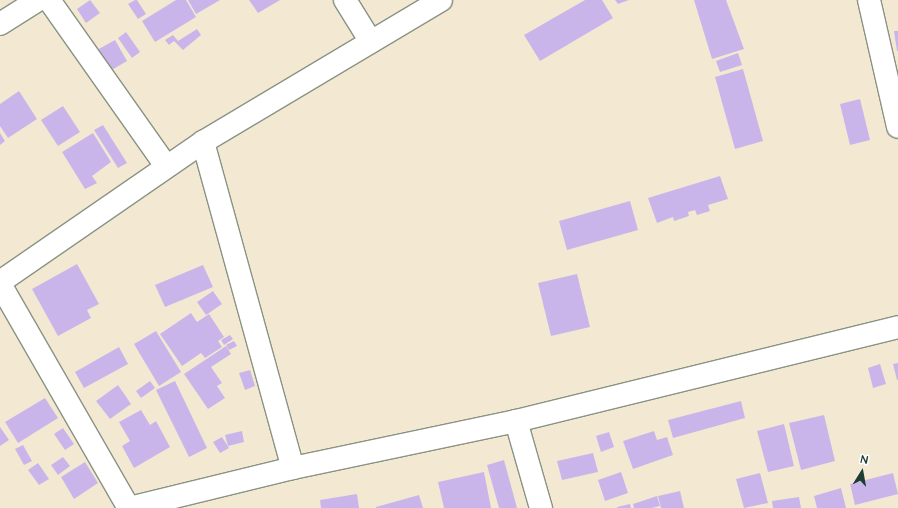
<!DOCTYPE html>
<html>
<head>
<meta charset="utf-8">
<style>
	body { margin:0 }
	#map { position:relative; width:898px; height:508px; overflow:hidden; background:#f3e9d3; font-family:"Architects Daughter",sans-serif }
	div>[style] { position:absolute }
	.building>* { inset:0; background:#cab5eb }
	.roads { filter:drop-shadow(1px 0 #899384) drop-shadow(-1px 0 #899384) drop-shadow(0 1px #899384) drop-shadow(0 -1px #899384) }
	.minor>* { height:22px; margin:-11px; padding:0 11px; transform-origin:11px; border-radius:11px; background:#fff }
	span { translate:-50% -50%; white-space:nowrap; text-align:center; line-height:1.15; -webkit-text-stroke:4px #fff; paint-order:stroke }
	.north { position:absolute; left:842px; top:452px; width:40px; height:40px; -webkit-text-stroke:3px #fff; paint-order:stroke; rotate:11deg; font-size:11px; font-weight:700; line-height:16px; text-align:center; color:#1f3d34 }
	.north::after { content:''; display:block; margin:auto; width:14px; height:18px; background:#1f3d34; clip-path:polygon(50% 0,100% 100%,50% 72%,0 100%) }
</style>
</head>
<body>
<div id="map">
	<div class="building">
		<i style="clip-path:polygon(90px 0,100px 13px,86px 23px,77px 9px)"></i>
		<i style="clip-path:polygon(135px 0,137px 0,146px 14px,138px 19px,128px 4px)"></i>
		<i style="clip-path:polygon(176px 0,186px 0,196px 17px,155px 42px,142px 21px)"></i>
		<i style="clip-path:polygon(188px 0,220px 0,196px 14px)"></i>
		<i style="clip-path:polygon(249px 0,280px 0,258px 13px)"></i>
		<i style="clip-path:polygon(585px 0,602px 0,613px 18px,540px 61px,524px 35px)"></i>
		<i style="clip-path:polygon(615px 0,629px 0,618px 4px)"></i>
		<i style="clip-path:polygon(694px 0,726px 0,744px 49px,712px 59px)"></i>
		<i style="clip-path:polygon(197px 29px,201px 35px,183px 50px,174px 41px,169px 45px,165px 40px,173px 35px,178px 41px)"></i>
		<i style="clip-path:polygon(894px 31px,898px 31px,898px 51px,897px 51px)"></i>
		<i style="clip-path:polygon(126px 32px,140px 52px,132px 58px,118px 38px)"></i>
		<i style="clip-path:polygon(115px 40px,127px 61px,110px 71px,97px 50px)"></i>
		<i style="clip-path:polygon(738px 53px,742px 65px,720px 72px,716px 61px)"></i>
		<i style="clip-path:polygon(743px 69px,763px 141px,735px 149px,715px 77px)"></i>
		<i style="clip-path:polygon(19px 91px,37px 119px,8px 138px,0 126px,0 104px)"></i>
		<i style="clip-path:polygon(860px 99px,870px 140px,850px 145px,840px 104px)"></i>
		<i style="clip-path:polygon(63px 106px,80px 132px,58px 146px,41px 120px)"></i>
		<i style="clip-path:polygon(103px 125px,127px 163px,118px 168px,94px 130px)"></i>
		<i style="clip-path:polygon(0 133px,5px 141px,0 145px)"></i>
		<i style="clip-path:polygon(93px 133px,111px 162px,92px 176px,97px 183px,85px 189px,62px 152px)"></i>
		<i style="clip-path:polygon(720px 176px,728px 199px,708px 205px,710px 211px,697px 215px,695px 210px,688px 212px,689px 216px,674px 221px,673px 217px,657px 223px,648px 198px)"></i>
		<i style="clip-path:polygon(630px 201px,638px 230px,567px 250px,559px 221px)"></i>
		<i style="clip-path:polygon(77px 264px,99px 304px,87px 310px,91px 318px,58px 336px,32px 289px)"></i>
		<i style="clip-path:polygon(203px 265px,213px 287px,165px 307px,155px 285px)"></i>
		<i style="clip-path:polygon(577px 274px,590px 327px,551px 336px,538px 283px)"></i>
		<i style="clip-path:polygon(213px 291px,222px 304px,206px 315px,197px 302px)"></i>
		<i style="clip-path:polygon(191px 313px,197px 322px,209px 314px,224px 337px,218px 341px,222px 347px,205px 358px,201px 353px,182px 366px,160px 334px)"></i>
		<i style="clip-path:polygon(156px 331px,181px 372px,159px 386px,134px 344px)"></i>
		<i style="clip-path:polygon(230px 335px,233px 339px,224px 345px,221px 340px)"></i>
		<i style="clip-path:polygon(234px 341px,237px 346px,229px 350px,226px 345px)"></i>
		<i style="clip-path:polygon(226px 346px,231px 354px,211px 367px,222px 383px,217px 386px,225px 398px,208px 409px,184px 374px)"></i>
		<i style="clip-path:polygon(119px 347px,128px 364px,84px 388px,75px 372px)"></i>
		<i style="clip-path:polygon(898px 363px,898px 380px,897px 380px,893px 364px)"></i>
		<i style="clip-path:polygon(880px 364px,886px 384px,873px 388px,868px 368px)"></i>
		<i style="clip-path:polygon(250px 370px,255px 386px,245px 390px,239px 373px)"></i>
		<i style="clip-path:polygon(150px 381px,155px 388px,141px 398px,136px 391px)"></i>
		<i style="clip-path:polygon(175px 381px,207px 448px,189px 457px,156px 390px)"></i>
		<i style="clip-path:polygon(118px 385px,131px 404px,110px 419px,96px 401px)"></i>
		<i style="clip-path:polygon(45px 398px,58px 418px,18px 443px,5px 422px)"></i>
		<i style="clip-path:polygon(741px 401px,745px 418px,673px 438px,668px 420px)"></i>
		<i style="clip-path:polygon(141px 410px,150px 425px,156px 421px,170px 447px,134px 468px,122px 446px,130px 441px,119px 422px)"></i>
		<i style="clip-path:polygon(824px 415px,835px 461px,801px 470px,789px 423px)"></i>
		<i style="clip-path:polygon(784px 424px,794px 466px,768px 472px,757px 431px)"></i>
		<i style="clip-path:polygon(0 427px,9px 440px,0 446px)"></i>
		<i style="clip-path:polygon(63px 428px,74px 444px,65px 450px,54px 434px)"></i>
		<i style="clip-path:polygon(242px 431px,244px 442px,228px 446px,225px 435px)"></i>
		<i style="clip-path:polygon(654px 431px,657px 440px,667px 437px,673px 455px,633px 469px,623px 441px)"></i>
		<i style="clip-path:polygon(609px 432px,614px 447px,601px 452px,596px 436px)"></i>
		<i style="clip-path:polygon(222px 437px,229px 448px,220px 453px,213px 442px)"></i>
		<i style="clip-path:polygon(23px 445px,32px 461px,24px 465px,15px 449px)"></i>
		<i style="clip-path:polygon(593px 453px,598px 472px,562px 480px,557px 461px)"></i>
		<i style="clip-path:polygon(63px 457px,70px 466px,58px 475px,51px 465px)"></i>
		<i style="clip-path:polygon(504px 460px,517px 508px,499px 508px,487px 465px)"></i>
		<i style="clip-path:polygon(85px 462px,98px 483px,74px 499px,61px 477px)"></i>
		<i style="clip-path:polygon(38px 463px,49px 479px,39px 485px,28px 470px)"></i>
		<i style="clip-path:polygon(484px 472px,491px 508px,444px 508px,438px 482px)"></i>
		<i style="clip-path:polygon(621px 472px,628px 493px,605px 501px,598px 480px)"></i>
		<i style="clip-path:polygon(760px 473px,768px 503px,744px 508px,736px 479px)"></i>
		<i style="clip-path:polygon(893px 473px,898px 494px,855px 505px,850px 484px)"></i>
		<i style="clip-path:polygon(841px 488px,846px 508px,817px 508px,814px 496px)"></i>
		<i style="clip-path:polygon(680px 491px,684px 508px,661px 508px,658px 496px)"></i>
		<i style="clip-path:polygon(357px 494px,359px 508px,321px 508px,320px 500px)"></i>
		<i style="clip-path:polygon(419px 495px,423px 508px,376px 508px,376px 507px)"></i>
		<i style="clip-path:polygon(657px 496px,660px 506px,652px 508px,634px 508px,633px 504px)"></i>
		<i style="clip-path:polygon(799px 497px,801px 508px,773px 508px,772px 501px)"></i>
		<i style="clip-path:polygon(630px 504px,631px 508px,617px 508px,617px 507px)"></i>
	</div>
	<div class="roads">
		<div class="minor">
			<i style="left:49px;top:0;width:203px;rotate:54.8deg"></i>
			<i style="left:345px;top:0;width:49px;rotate:58.2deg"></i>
			<i style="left:869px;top:0;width:130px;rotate:77.1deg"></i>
			<i style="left:0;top:24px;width:45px;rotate:-32.3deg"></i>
			<i style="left:203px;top:142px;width:338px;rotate:74.6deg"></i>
			<i style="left:0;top:282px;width:247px;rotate:-34.6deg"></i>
			<i style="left:203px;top:142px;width:277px;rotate:-30.8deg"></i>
			<i style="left:0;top:284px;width:258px;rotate:60.1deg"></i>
			<i style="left:516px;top:421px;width:91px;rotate:74deg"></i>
			<i style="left:129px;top:508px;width:169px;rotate:-13.7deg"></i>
			<i style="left:293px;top:468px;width:228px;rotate:-11.9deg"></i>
			<i style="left:516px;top:421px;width:393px;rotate:-13.8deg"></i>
		</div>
	</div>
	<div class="north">N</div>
</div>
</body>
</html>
